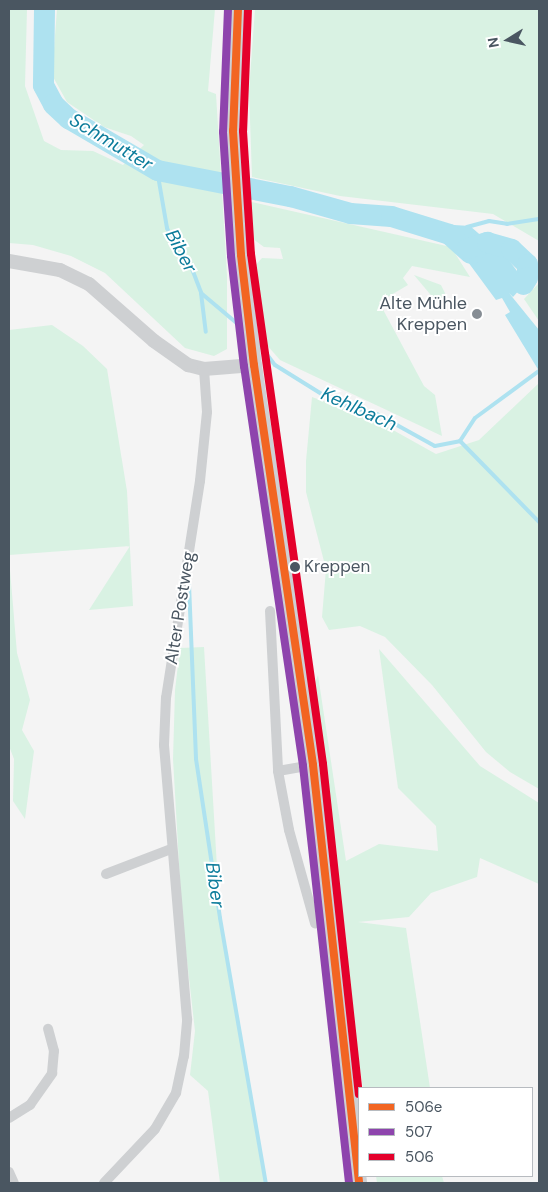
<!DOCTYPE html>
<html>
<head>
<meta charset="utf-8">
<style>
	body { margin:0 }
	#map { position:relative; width:548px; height:1192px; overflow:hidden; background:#f4f4f4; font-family:"DM Sans",sans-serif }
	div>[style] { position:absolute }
	.green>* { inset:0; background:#d9f2e3 }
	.water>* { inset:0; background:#aee2f0 }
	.stream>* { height:4px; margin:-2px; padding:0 2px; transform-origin:2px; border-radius:2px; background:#aee2f0 }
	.river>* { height:21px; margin:-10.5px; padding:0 10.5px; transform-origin:10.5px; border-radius:10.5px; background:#aee2f0 }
	.minor>* { height:10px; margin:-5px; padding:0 5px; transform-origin:5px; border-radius:5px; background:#ced0d2 }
	.tertiary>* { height:14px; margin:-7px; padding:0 7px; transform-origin:7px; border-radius:7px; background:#ced0d2 }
	.secondary>* { height:15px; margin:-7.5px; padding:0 7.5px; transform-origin:7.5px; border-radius:7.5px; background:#ced0d4 }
	.bus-1>* { height:8px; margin:-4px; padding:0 4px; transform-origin:4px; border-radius:4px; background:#f26522 }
	.bus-2>* { height:8px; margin:-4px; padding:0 4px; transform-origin:4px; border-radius:4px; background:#8e44ad }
	.bus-3>* { height:8px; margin:-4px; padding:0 4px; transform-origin:4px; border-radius:4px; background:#e4002b }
	.dots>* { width:14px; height:14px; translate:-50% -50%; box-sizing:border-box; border:2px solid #fff; border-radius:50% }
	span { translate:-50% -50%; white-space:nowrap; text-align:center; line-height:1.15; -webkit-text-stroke:4px #fff; paint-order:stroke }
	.bus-label { font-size:17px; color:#4a5661 }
	.left { translate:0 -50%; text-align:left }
	.poi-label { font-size:18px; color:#4a5661 }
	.right { translate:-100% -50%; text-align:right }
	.street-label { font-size:18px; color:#4a5661 }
	.water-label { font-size:19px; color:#0c7c9b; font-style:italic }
	.frame { position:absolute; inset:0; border:10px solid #4a5661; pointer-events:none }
	.legend { position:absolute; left:358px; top:1087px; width:175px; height:90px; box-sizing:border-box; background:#fff; border:1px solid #b7bbc0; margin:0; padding:6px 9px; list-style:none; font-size:15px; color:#4a5661 }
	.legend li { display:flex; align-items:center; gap:10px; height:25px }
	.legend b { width:25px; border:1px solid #b7bbc0 }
	.north { position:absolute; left:483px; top:15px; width:50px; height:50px; -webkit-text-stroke:4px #fff; paint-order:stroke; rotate:260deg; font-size:14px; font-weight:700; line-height:20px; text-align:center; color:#4a5661 }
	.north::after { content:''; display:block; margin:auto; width:18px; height:22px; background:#4a5661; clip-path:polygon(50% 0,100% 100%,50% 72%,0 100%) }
</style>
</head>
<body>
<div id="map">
	<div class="green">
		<i style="clip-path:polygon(9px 9px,27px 9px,25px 86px,44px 141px,61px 150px,93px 151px,123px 165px,144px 145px,131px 136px,104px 127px,67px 102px,52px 75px,57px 9px,215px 9px,208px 91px,216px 94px,227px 275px,227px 349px,214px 356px,185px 348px,105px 273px,71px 256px,33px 245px,9px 243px)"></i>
		<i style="clip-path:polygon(255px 9px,539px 9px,539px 241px,493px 214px,340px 196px,252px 177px,249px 91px)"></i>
		<i style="clip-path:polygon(247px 201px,451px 247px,470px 277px,412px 266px,403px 278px,408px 285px,379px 302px,424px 386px,435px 395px,442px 436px,280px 360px,266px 344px,254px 267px,262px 258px,283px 259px,280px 248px,264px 247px,250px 237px)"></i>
		<i style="clip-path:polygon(414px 275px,441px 285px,445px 293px,442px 301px,435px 300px)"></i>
		<i style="clip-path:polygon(539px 283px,539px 321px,524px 299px)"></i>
		<i style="clip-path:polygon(52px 325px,83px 346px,107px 369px,127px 491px,133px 606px,89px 610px,130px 546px,9px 555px,9px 330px)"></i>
		<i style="clip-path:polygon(539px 383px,539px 789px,510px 772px,486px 752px,432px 685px,385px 637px,360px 626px,329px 630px,322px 617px,326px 569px,306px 492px,306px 461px,312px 397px,375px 420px,436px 454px,479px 440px)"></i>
		<i style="clip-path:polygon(10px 570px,17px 653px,30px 700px,22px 730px,34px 751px,25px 819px,13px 801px,14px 759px,9px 746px)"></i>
		<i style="clip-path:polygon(204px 647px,220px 918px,266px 1183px,220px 1183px,208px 1091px,190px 1075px,195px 1031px,182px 916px,173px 759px,175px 690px,180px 648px)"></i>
		<i style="clip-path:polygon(379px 649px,480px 766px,539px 803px,539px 884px,480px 858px,477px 877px,431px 893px,409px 917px,358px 922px,406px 928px,430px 1088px,363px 1088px,325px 835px,310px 695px,318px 675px,346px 861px,379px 844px,438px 851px,436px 826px,398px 788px)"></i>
		<i style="clip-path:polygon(376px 1176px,442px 1176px,444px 1183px,377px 1183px)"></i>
	</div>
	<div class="water">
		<i style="clip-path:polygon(454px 225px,470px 226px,508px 259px,520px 275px,521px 288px,513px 297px,509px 293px,539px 330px,539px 371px,505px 315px,510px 312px,502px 298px,496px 300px,457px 247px,448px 241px,449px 229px)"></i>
	</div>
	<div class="stream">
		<i style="left:157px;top:170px;width:59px;rotate:80.2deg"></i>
		<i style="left:167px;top:228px;width:28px;rotate:67deg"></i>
		<i style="left:178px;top:254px;width:13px;rotate:32deg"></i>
		<i style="left:189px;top:261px;width:34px;rotate:69deg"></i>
		<i style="left:201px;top:293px;width:39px;rotate:83deg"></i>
		<i style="left:467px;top:227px;width:23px;rotate:-15deg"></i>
		<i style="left:489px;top:221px;width:18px;rotate:9deg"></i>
		<i style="left:507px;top:224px;width:32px;rotate:-9deg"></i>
		<i style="left:201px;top:293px;width:57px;rotate:40.1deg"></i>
		<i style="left:256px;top:340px;width:31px;rotate:53deg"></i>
		<i style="left:275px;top:365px;width:72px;rotate:31.9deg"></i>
		<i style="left:336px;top:403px;width:42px;rotate:15deg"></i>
		<i style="left:377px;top:414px;width:66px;rotate:28.9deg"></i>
		<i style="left:435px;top:446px;width:25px;rotate:-11deg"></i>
		<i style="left:460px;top:441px;width:113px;rotate:45.7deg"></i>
		<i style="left:460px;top:441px;width:27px;rotate:-57deg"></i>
		<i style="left:475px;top:418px;width:79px;rotate:-36.3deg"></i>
		<i style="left:189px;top:584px;width:175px;rotate:87.7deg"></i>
		<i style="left:196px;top:759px;width:161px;rotate:81.4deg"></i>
		<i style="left:220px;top:918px;width:269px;rotate:80.2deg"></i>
	</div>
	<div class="river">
		<i style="left:44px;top:9px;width:76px;rotate:90.8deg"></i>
		<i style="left:43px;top:85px;width:21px;rotate:62deg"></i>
		<i style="left:53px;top:104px;width:21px;rotate:43deg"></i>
		<i style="left:68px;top:118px;width:103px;rotate:30.3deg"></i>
		<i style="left:157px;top:170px;width:136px;rotate:11.1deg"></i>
		<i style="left:290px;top:196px;width:62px;rotate:15.8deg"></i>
		<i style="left:350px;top:213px;width:41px;rotate:4.2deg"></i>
		<i style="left:391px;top:216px;width:61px;rotate:17.2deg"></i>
		<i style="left:449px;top:234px;width:28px;rotate:42deg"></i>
		<i style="left:472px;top:253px;width:7px;rotate:-135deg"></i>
		<i style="left:467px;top:248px;width:21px;rotate:-17deg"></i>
		<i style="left:487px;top:242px;width:25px;rotate:16deg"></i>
		<i style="left:511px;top:249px;width:22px;rotate:43deg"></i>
		<i style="left:527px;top:264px;width:13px;rotate:90deg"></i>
		<i style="left:527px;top:277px;width:8px;rotate:120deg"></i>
	</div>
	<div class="minor">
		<i style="left:270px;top:611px;width:160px;rotate:87.1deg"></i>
		<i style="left:278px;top:771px;width:60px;rotate:79.4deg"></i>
		<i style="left:289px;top:830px;width:97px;rotate:74.4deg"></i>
		<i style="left:278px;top:771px;width:36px;rotate:-10deg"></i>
		<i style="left:106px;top:874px;width:70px;rotate:-21deg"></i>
		<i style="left:9px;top:1118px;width:25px;rotate:-32deg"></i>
		<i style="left:30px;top:1105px;width:39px;rotate:-55deg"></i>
		<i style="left:52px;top:1073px;width:22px;rotate:-85deg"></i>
		<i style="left:54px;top:1051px;width:23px;rotate:-105deg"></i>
		<i style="left:9px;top:1172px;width:12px;rotate:66deg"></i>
		<i style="left:104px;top:1183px;width:74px;rotate:-46.6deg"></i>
		<i style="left:155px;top:1129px;width:42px;rotate:-59.7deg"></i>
		<i style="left:176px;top:1093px;width:38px;rotate:-78deg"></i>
		<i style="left:184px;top:1056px;width:37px;rotate:-85deg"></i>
		<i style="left:187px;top:1019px;width:275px;rotate:-94.8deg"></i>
		<i style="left:164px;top:745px;width:47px;rotate:-87.6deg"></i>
		<i style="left:166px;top:698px;width:220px;rotate:-81.1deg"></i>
		<i style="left:200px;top:481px;width:69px;rotate:-84.2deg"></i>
		<i style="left:207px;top:412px;width:43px;rotate:-94deg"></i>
	</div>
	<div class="tertiary">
		<i style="left:9px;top:261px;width:52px;rotate:10deg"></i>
		<i style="left:60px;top:270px;width:32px;rotate:26deg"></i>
		<i style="left:89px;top:284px;width:86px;rotate:41.2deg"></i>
		<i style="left:154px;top:341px;width:42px;rotate:35.2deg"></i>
		<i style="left:188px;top:365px;width:16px;rotate:14deg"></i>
		<i style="left:204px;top:369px;width:50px;rotate:-4.6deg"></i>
	</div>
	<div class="secondary">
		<i style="left:238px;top:9px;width:122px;rotate:92.3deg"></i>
		<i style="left:233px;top:131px;width:124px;rotate:86.3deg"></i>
		<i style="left:241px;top:255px;width:111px;rotate:83.3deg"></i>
		<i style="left:254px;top:365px;width:404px;rotate:81.6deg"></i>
		<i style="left:313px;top:765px;width:421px;rotate:83.7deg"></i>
	</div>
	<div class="bus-1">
		<i style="left:238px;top:9px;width:122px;rotate:92.3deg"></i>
		<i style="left:233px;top:131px;width:124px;rotate:86.3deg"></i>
		<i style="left:241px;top:255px;width:111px;rotate:83.3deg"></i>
		<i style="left:254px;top:365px;width:404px;rotate:81.6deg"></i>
		<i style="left:313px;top:765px;width:421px;rotate:83.7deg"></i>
	</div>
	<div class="bus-2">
		<i style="left:228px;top:9px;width:123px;rotate:92.3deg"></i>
		<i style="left:223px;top:132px;width:124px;rotate:86.3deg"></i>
		<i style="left:231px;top:256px;width:111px;rotate:83.3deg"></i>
		<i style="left:244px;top:366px;width:404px;rotate:81.6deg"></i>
		<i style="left:303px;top:766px;width:420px;rotate:83.7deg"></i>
	</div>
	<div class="bus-3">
		<i style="left:248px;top:9px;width:122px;rotate:92.3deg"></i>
		<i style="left:243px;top:131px;width:123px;rotate:86.3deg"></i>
		<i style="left:251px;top:254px;width:515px;rotate:81.96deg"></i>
		<i style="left:323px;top:764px;width:332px;rotate:83.8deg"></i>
	</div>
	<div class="dots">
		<i style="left:477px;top:314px;background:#868d94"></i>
		<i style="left:295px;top:567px;background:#4a5661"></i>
	</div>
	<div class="bus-label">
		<span class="left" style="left:304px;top:567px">Kreppen</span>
	</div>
	<div class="poi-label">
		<span class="right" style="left:467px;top:314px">Alte Mühle<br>Kreppen</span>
	</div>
	<div class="street-label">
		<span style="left:180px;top:608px;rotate:-81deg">Alter Postweg</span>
	</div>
	<div class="water-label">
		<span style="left:111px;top:142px;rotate:31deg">Schmutter</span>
		<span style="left:181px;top:251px;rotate:62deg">Biber</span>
		<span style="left:359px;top:409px;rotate:24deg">Kehlbach</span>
		<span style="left:215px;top:885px;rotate:82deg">Biber</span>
	</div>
	<div class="frame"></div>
	<ul class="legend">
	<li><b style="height:6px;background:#f26522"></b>506e</li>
	<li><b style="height:6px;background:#8e44ad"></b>507</li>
	<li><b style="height:6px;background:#e4002b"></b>506</li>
	</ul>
	<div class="north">N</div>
</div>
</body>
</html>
